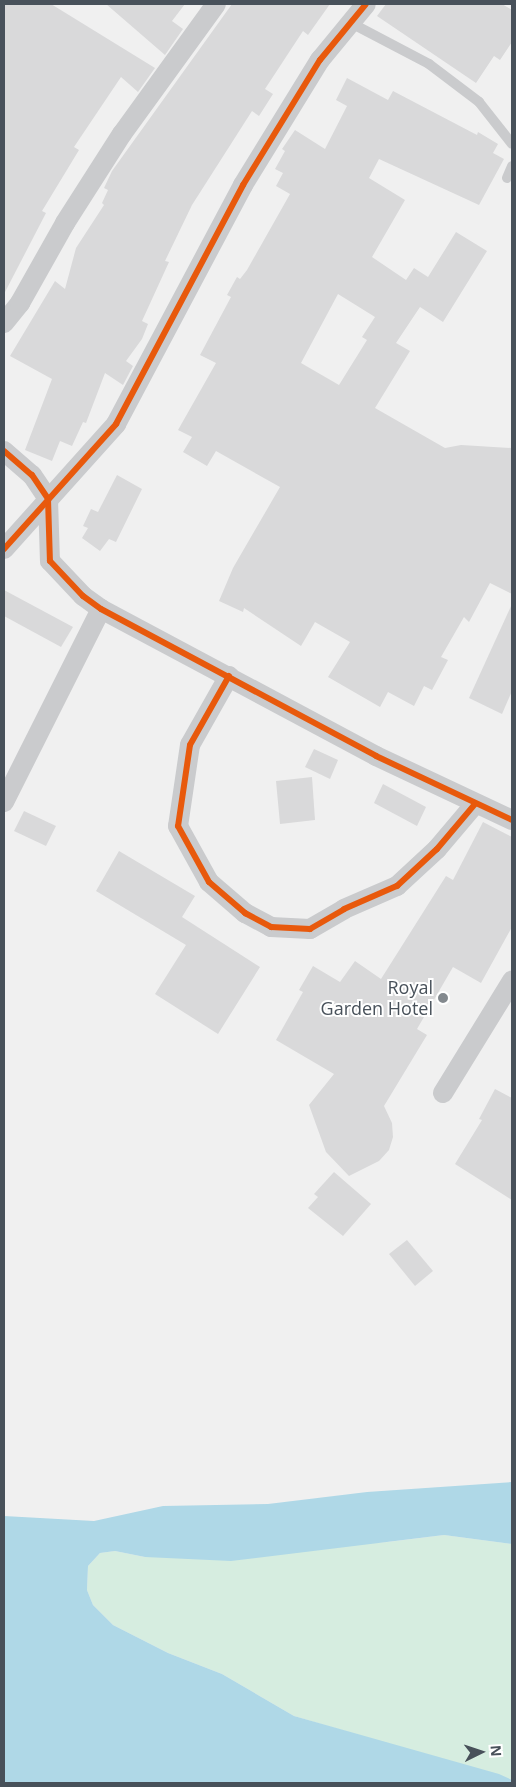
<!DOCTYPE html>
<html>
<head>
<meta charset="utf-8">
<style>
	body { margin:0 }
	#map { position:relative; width:516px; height:1787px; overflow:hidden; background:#f0f0f0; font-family:"Open Sans",sans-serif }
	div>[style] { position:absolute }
	.green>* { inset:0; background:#d6ede0 }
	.water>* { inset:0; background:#afd8e7 }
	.building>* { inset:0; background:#d9d9da }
	.lane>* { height:10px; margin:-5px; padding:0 5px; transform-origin:5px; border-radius:5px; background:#cacbcd }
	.street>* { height:20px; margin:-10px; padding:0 10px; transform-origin:10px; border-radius:10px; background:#cacbcd }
	.cycleway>* { height:6px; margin:-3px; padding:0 3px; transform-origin:3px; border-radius:3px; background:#e8590c }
	.dots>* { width:14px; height:14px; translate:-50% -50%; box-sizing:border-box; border:2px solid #fff; border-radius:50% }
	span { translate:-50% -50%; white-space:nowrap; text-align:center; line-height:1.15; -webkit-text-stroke:4px #fff; paint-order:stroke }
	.poi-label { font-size:18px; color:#48515a }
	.right { translate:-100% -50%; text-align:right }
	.frame { position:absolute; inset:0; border:5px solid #48515a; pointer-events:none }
	.north { position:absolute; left:456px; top:1727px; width:50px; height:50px; -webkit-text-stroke:4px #fff; paint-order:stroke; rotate:86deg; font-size:14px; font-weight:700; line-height:20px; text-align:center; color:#48515a }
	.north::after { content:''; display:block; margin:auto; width:18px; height:22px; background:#48515a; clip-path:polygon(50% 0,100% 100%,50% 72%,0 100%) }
</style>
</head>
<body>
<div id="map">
	<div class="green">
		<i style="clip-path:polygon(444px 1535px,512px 1544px,512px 1780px,294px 1716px,222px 1674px,168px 1653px,113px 1625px,93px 1605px,87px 1590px,88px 1566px,100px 1553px,115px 1551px,145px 1557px,388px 1542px)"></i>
	</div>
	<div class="water">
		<i style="clip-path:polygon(512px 1482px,512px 1544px,444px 1535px,231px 1561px,145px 1557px,115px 1551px,100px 1553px,88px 1566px,87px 1590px,93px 1605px,113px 1625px,168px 1653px,222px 1674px,294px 1716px,499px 1774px,512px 1780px,512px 1783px,4px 1783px,4px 1516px,94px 1521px,163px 1506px,268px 1504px,367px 1492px)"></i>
	</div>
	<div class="building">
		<i style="clip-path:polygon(4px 4px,51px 4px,155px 68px,138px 92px,121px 77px,74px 147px,79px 150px,42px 211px,46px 213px,4px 294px)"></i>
		<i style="clip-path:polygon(106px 4px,185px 4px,172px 21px,183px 29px,165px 55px)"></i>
		<i style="clip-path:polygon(232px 4px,330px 4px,308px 35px,303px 31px,265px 89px,273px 94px,259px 116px,252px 111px,192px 205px,165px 261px,169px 262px,142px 321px,148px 324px,142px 339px,126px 361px,133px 366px,123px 385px,105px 373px,86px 423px,83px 422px,72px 446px,60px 441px,52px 461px,25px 450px,52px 379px,10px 356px,55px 281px,65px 289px,76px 248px,104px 205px,102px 203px,108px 190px,104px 188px,112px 171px)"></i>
		<i style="clip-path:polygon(386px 4px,502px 4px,512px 10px,512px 42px,500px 60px,494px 56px,476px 83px,377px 16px)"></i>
		<i style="clip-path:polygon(evenodd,347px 78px,388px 100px,393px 91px,477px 135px,478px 132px,498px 144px,493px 153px,504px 159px,479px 205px,379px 159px,369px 178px,405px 200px,372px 257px,406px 280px,414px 268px,428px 277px,456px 232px,487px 251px,443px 322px,420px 307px,396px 343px,410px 351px,375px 408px,445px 448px,461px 445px,512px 448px,512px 594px,490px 583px,469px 622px,464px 617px,441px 657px,448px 660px,432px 690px,424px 686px,414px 706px,388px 692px,380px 707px,328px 677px,350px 642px,315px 622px,301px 646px,244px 608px,243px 612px,219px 601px,233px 568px,280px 487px,216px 451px,207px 466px,183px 452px,192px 437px,178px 430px,216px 363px,200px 355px,231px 297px,227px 295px,237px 277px,240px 279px,247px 270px,290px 194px,276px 186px,283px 173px,275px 169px,285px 151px,282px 149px,295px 130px,325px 149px,347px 106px,336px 100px,347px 78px,338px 294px,375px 317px,362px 337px,367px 340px,339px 385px,301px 363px,338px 294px)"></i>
		<i style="clip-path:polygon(117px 475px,142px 489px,116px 542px,109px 539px,100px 551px,82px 538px,88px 528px,83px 526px,91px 509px,98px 512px)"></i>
		<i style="clip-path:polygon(4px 590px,73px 627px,61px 647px,4px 616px)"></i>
		<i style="clip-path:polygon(512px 604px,512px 691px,502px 714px,469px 698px)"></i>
		<i style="clip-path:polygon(314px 749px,338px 760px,330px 779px,305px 767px)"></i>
		<i style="clip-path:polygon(312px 777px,315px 820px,280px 824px,276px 781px)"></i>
		<i style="clip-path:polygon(383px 784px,426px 807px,417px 826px,374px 803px)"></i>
		<i style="clip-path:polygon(24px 811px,56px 826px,46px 846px,14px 831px)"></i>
		<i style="clip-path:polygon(483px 822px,512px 837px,512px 927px,481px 983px,453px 967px,417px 1029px,427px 1035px,384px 1106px,392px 1123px,393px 1137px,389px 1150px,379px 1161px,349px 1176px,326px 1152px,309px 1105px,334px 1074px,276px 1040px,303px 992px,299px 990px,313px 966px,340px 982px,355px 961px,381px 979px,446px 876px,453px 880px)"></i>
		<i style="clip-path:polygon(119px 851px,195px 896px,182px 917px,260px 967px,218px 1034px,155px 994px,186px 945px,96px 891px)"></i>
		<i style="clip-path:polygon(495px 1089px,512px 1098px,512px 1200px,455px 1164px,482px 1120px,479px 1119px)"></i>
		<i style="clip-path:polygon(334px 1172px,371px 1204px,343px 1236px,308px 1208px,318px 1197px,314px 1194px)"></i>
		<i style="clip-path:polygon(407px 1240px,433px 1271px,415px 1286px,389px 1254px)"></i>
	</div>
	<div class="lane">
		<i style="left:351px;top:23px;width:88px;rotate:27.7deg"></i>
		<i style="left:429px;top:64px;width:63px;rotate:37.2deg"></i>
		<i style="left:479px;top:102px;width:53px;rotate:51.8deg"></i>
		<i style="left:507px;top:178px;width:13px;rotate:-67deg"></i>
	</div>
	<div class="street">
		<i style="left:4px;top:323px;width:26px;rotate:-51deg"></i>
		<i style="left:20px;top:303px;width:92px;rotate:-60.6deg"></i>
		<i style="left:65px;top:223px;width:106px;rotate:-57.4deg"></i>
		<i style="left:122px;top:134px;width:160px;rotate:-54.1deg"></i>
		<i style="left:4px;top:451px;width:37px;rotate:41deg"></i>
		<i style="left:32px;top:475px;width:29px;rotate:56deg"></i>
		<i style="left:48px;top:499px;width:62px;rotate:88.2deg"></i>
		<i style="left:50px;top:561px;width:48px;rotate:46.7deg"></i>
		<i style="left:83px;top:596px;width:22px;rotate:36deg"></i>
		<i style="left:101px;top:609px;width:312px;rotate:28.1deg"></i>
		<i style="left:376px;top:756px;width:150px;rotate:25.2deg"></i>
		<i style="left:4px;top:549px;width:168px;rotate:-48.1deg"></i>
		<i style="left:116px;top:424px;width:271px;rotate:-62deg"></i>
		<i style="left:243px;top:185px;width:147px;rotate:-58.4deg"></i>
		<i style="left:320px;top:60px;width:72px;rotate:-50.6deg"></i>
		<i style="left:229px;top:676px;width:79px;rotate:119.5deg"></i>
		<i style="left:190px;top:745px;width:82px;rotate:98.4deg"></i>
		<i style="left:178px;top:826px;width:64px;rotate:61deg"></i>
		<i style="left:209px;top:882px;width:48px;rotate:40.7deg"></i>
		<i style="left:245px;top:913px;width:30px;rotate:28deg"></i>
		<i style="left:271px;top:927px;width:39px;rotate:3deg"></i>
		<i style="left:310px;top:929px;width:39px;rotate:-30deg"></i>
		<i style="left:344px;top:909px;width:58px;rotate:-23.5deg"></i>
		<i style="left:397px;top:886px;width:54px;rotate:-42.8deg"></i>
		<i style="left:437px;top:849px;width:59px;rotate:-49.8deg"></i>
		<i style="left:4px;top:802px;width:216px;rotate:-63.3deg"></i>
		<i style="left:443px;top:1093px;width:132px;rotate:-58.4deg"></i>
	</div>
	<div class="cycleway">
		<i style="left:4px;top:451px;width:37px;rotate:41deg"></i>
		<i style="left:32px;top:475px;width:29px;rotate:56deg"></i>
		<i style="left:48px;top:499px;width:62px;rotate:88.2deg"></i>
		<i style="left:50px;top:561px;width:48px;rotate:46.7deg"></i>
		<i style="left:83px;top:596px;width:22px;rotate:36deg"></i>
		<i style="left:101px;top:609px;width:312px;rotate:28.1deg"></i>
		<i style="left:376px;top:756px;width:150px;rotate:25.2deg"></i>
		<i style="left:4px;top:549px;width:168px;rotate:-48.1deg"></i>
		<i style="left:116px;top:424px;width:271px;rotate:-62deg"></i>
		<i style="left:243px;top:185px;width:147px;rotate:-58.4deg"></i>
		<i style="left:320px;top:60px;width:72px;rotate:-50.6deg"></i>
		<i style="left:229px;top:676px;width:79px;rotate:119.5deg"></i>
		<i style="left:190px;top:745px;width:82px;rotate:98.4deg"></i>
		<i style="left:178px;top:826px;width:64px;rotate:61deg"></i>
		<i style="left:209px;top:882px;width:48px;rotate:40.7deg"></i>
		<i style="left:245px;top:913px;width:30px;rotate:28deg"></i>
		<i style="left:271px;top:927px;width:39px;rotate:3deg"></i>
		<i style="left:310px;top:929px;width:39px;rotate:-30deg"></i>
		<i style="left:344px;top:909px;width:58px;rotate:-23.5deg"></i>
		<i style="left:397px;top:886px;width:54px;rotate:-42.8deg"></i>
		<i style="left:437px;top:849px;width:59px;rotate:-49.8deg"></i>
	</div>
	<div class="dots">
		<i style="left:443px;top:998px;background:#83898e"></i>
	</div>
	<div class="poi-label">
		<span class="right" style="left:433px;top:998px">Royal<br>Garden Hotel</span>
	</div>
	<div class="frame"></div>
	<div class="north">N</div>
</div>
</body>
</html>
